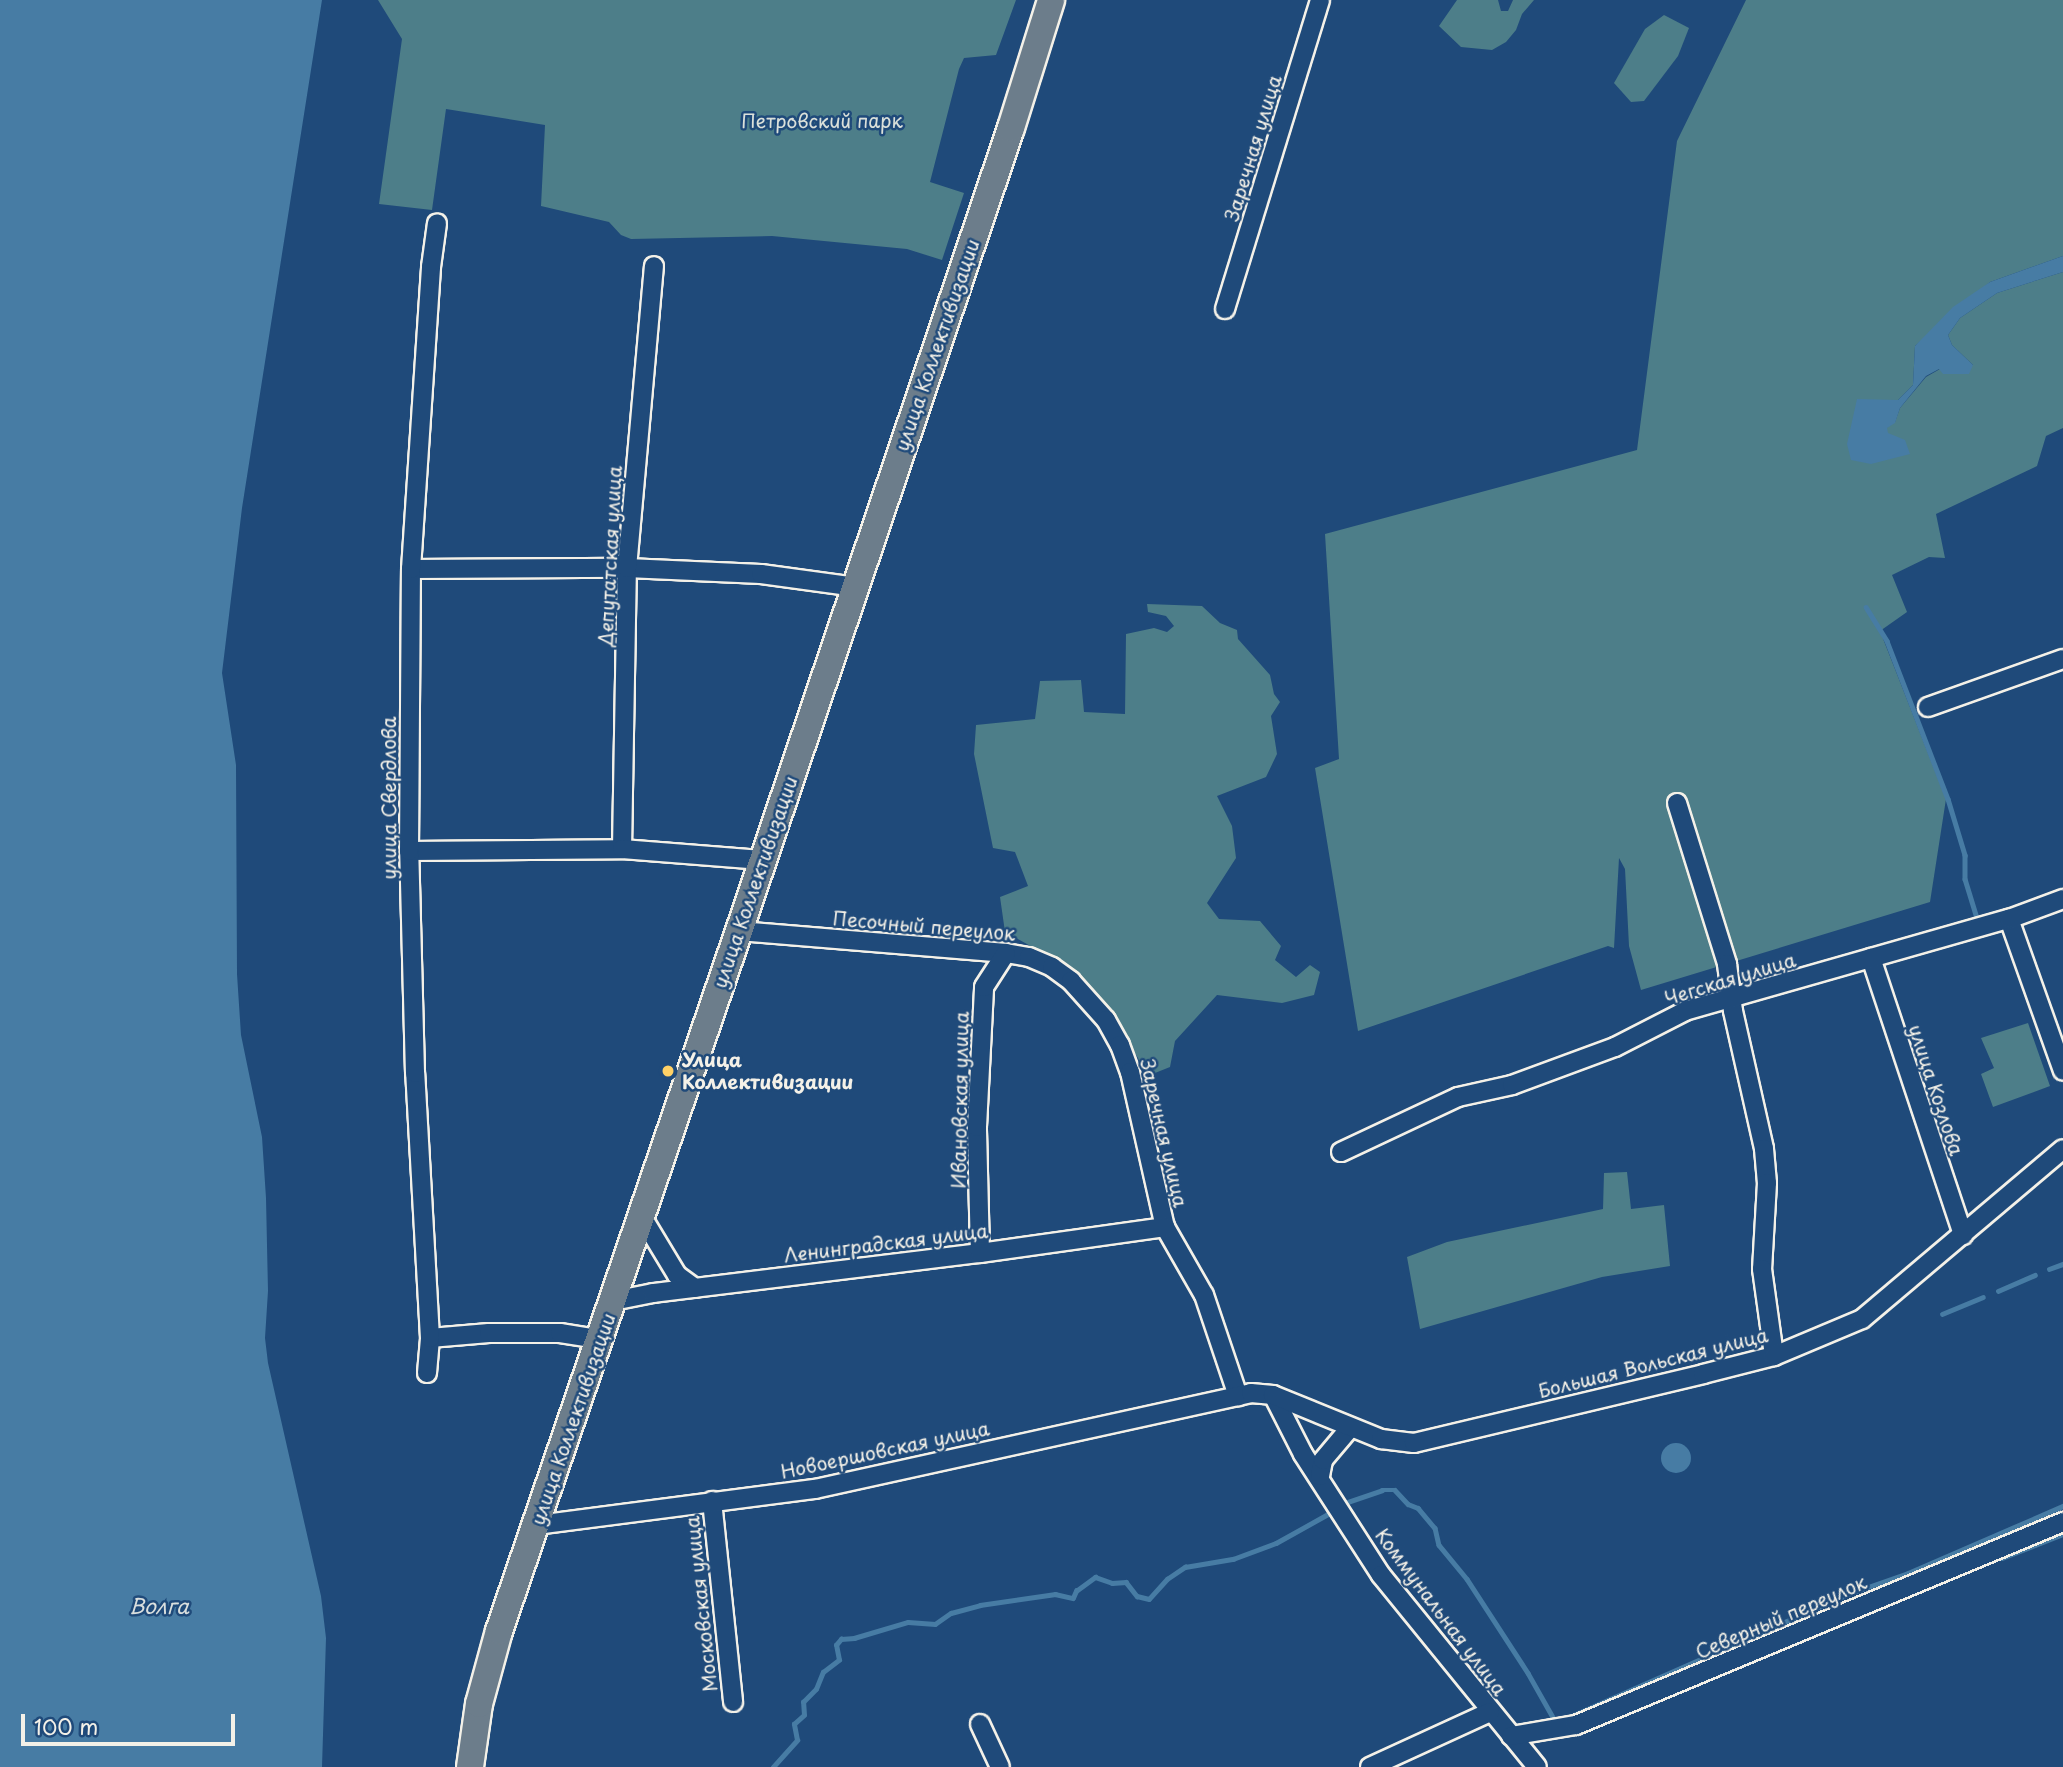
<!DOCTYPE html>
<html>
<head>
<meta charset="utf-8">
<style>
	body { margin:0 }
	#map { position:relative; width:2063px; height:1767px; overflow:hidden; background:#1f4a7a; font-family:"Playpen Sans",sans-serif }
	div>[style] { position:absolute }
	.green>* { inset:0; background:#4d7e89 }
	.water>* { inset:0; background:#477ca4 }
	.round { border-radius:50% }
	.stream>* { height:4.5px; margin:-2.25px; padding:0 2.25px; transform-origin:2.25px; border-radius:2.25px; background:#477ca4 }
	.roads { filter:drop-shadow(2px 0 #f4f1e8) drop-shadow(-2px 0 #f4f1e8) drop-shadow(0 2px #f4f1e8) drop-shadow(0 -2px #f4f1e8) }
	.minor>* { height:18px; margin:-9px; padding:0 9px; transform-origin:9px; border-radius:9px; background:#1f4a7a }
	.primary>* { height:26px; margin:-13px; padding:0 13px; transform-origin:13px; border-radius:13px; background:#6c7d8b }
	.dots>* { width:19px; height:19px; translate:-50% -50%; box-sizing:border-box; border:4px solid #1f4a7a; border-radius:50% }
	span { translate:-50% -50%; white-space:nowrap; text-align:center; line-height:1.15; -webkit-text-stroke:5px #1f4a7a; paint-order:stroke }
	.park-label { font-size:19px; color:#dbe0da }
	.street-label { font-size:19px; color:#f4f1e8 }
	.poi-label { font-size:19px; color:#f4f1e8; font-weight:700 }
	.left { translate:0 -50%; text-align:left }
	.water-label { font-size:21px; color:#dadfde; font-style:italic }
	.scale { position:absolute; left:21px; top:1714px; width:214px; height:32px; box-sizing:border-box; border:4px solid #f4f1e8; border-top:0; padding-left:9px; font-size:21px; line-height:24px; white-space:nowrap; color:#f4f1e8; -webkit-text-stroke:5px #1f4a7a; paint-order:stroke }
</style>
</head>
<body>
<div id="map">
	<div class="green">
		<i style="clip-path:polygon(378px 0,1016px 0,996px 55px,964px 58px,959px 69px,930px 182px,964px 193px,942px 260px,907px 249px,772px 236px,631px 239px,621px 235px,609px 222px,541px 206px,545px 125px,446px 109px,432px 210px,379px 204px,402px 39px)"></i>
		<i style="clip-path:polygon(1457px 0,1498px 0,1501px 11px,1508px 11px,1513px 0,1534px 0,1522px 14px,1516px 30px,1506px 42px,1492px 50px,1461px 47px,1439px 26px)"></i>
		<i style="clip-path:polygon(1746px 0,2063px 0,2063px 256px,1990px 282px,1915px 346px,1913px 385px,1898px 400px,1857px 400px,1887px 433px,1886px 428px,1895px 422px,1900px 408px,1926px 377px,1940px 369px,1973px 365px,1952px 345px,1948px 335px,1960px 318px,1997px 293px,2063px 272px,2063px 428px,2046px 436px,2037px 466px,1936px 514px,1945px 558px,1929px 557px,1892px 575px,1907px 612px,1880px 631px,1946px 799px,1930px 902px,1641px 990px,1629px 946px,1625px 869px,1619px 858px,1614px 948px,1608px 946px,1358px 1031px,1315px 768px,1339px 759px,1325px 534px,1637px 450px,1677px 141px)"></i>
		<i style="clip-path:polygon(1664px 15px,1689px 28px,1678px 56px,1644px 101px,1631px 102px,1614px 83px,1645px 29px)"></i>
		<i style="clip-path:polygon(1147px 604px,1202px 606px,1220px 623px,1237px 630px,1238px 639px,1270px 675px,1274px 694px,1280px 702px,1271px 716px,1277px 754px,1266px 777px,1217px 796px,1232px 826px,1236px 858px,1207px 903px,1219px 919px,1260px 921px,1281px 946px,1275px 960px,1296px 977px,1310px 965px,1320px 972px,1314px 995px,1282px 1003px,1217px 995px,1175px 1041px,1170px 1067px,1145px 1077px,1138px 1058px,1108px 1013px,1065px 965px,1005px 932px,1000px 897px,1028px 886px,1015px 852px,993px 848px,974px 754px,976px 725px,1035px 719px,1040px 681px,1081px 680px,1084px 712px,1125px 714px,1126px 634px,1154px 628px,1167px 632px,1174px 626px,1166px 616px,1148px 612px)"></i>
		<i style="clip-path:polygon(2028px 1023px,2050px 1086px,1993px 1107px,1981px 1074px,1994px 1068px,1981px 1038px)"></i>
		<i style="clip-path:polygon(1627px 1172px,1631px 1209px,1664px 1205px,1670px 1266px,1602px 1277px,1420px 1329px,1407px 1257px,1447px 1242px,1603px 1209px,1604px 1173px)"></i>
	</div>
	<div class="water">
		<i style="clip-path:polygon(0 0,322px 0,242px 508px,222px 673px,236px 765px,237px 974px,241px 1035px,262px 1137px,266px 1198px,268px 1291px,265px 1338px,268px 1363px,321px 1596px,326px 1638px,322px 1767px,0 1767px)"></i>
		<i style="clip-path:polygon(2063px 256px,2063px 272px,1997px 293px,1960px 318px,1948px 335px,1952px 345px,1973px 365px,1969px 374px,1943px 374px,1939px 369px,1926px 376px,1900px 408px,1895px 423px,1887px 428px,1888px 433px,1905px 440px,1910px 454px,1871px 464px,1851px 460px,1847px 444px,1857px 399px,1898px 400px,1913px 385px,1915px 346px,1953px 307px,1990px 282px)"></i>
		<i class="round" style="left:1661px;top:1443px;width:30px;height:30px"></i>
	</div>
	<div class="stream">
		<i style="left:1866px;top:607px;width:40px;rotate:58deg"></i>
		<i style="left:1887px;top:641px;width:169px;rotate:68.9deg"></i>
		<i style="left:1948px;top:799px;width:59px;rotate:73.1deg"></i>
		<i style="left:1965px;top:855px;width:24px;rotate:90deg"></i>
		<i style="left:1965px;top:879px;width:41px;rotate:72.9deg"></i>
		<i style="left:2049px;top:1269px;width:15px;rotate:-20deg"></i>
		<i style="left:1998px;top:1291px;width:40px;rotate:-23.4deg"></i>
		<i style="left:1942px;top:1314px;width:44px;rotate:-22.5deg"></i>
		<i style="left:1348px;top:1502px;width:36px;rotate:-19deg"></i>
		<i style="left:1382px;top:1490px;width:13px"></i>
		<i style="left:1395px;top:1490px;width:19px;rotate:47deg"></i>
		<i style="left:1408px;top:1504px;width:11px;rotate:22deg"></i>
		<i style="left:1418px;top:1508px;width:26px;rotate:50deg"></i>
		<i style="left:1435px;top:1528px;width:17px;rotate:77deg"></i>
		<i style="left:1439px;top:1545px;width:44px;rotate:50.5deg"></i>
		<i style="left:1467px;top:1579px;width:112px;rotate:57deg"></i>
		<i style="left:1528px;top:1673px;width:53px;rotate:60.5deg"></i>
		<i style="left:1554px;top:1719px;width:5px;rotate:11deg"></i>
		<i style="left:2002px;top:1558px;width:66px;rotate:-21.5deg"></i>
		<i style="left:1567px;top:1718px;width:310px;rotate:-23.8deg"></i>
		<i style="left:1851px;top:1593px;width:60px;rotate:-19.3deg"></i>
		<i style="left:1908px;top:1573px;width:169px;rotate:-23.4deg"></i>
		<i style="left:773px;top:1767px;width:36px;rotate:-48deg"></i>
		<i style="left:797px;top:1740px;width:16px;rotate:-101deg"></i>
		<i style="left:794px;top:1724px;width:13px;rotate:-42deg"></i>
		<i style="left:804px;top:1715px;width:13px;rotate:-94deg"></i>
		<i style="left:803px;top:1702px;width:18px;rotate:-45deg"></i>
		<i style="left:816px;top:1689px;width:18px;rotate:-68deg"></i>
		<i style="left:823px;top:1672px;width:20px;rotate:-37deg"></i>
		<i style="left:839px;top:1660px;width:15px;rotate:-101deg"></i>
		<i style="left:836px;top:1645px;width:8px;rotate:-50deg"></i>
		<i style="left:841px;top:1639px;width:13px;rotate:-4deg"></i>
		<i style="left:854px;top:1638px;width:56px;rotate:-16.5deg"></i>
		<i style="left:908px;top:1622px;width:27px;rotate:4deg"></i>
		<i style="left:935px;top:1624px;width:19px;rotate:-35deg"></i>
		<i style="left:951px;top:1613px;width:30px;rotate:-15deg"></i>
		<i style="left:980px;top:1605px;width:76px;rotate:-8.3deg"></i>
		<i style="left:1055px;top:1594px;width:18px;rotate:13deg"></i>
		<i style="left:1073px;top:1598px;width:8px;rotate:-67deg"></i>
		<i style="left:1076px;top:1591px;width:24px;rotate:-36deg"></i>
		<i style="left:1095px;top:1577px;width:18px;rotate:19deg"></i>
		<i style="left:1112px;top:1583px;width:14px;rotate:-4deg"></i>
		<i style="left:1126px;top:1582px;width:18px;rotate:52deg"></i>
		<i style="left:1137px;top:1596px;width:12px;rotate:14deg"></i>
		<i style="left:1149px;top:1599px;width:27px;rotate:-48deg"></i>
		<i style="left:1167px;top:1579px;width:22px;rotate:-34deg"></i>
		<i style="left:1185px;top:1567px;width:49px;rotate:-9.5deg"></i>
		<i style="left:1233px;top:1559px;width:46px;rotate:-20.4deg"></i>
		<i style="left:1276px;top:1543px;width:60px;rotate:-29.1deg"></i>
	</div>
	<div class="roads">
		<div class="minor">
			<i style="left:1225px;top:309px;width:323px;rotate:-72.9deg"></i>
			<i style="left:411px;top:569px;width:216px;rotate:-0.3deg"></i>
			<i style="left:627px;top:568px;width:134px;rotate:2.6deg"></i>
			<i style="left:761px;top:574px;width:96px;rotate:7.8deg"></i>
			<i style="left:1928px;top:707px;width:143px;rotate:-19.6deg"></i>
			<i style="left:1677px;top:803px;width:169px;rotate:72.7deg"></i>
			<i style="left:1727px;top:964px;width:47px;rotate:82.7deg"></i>
			<i style="left:1733px;top:1011px;width:141px;rotate:77.3deg"></i>
			<i style="left:1764px;top:1149px;width:34px;rotate:85deg"></i>
			<i style="left:1767px;top:1183px;width:86px;rotate:93.3deg"></i>
			<i style="left:1762px;top:1269px;width:88px;rotate:82.1deg"></i>
			<i style="left:622px;top:849px;width:281px;rotate:-89deg"></i>
			<i style="left:627px;top:568px;width:303px;rotate:-84.9deg"></i>
			<i style="left:409px;top:851px;width:213px;rotate:-0.5deg"></i>
			<i style="left:622px;top:849px;width:140px;rotate:4.5deg"></i>
			<i style="left:2009px;top:919px;width:161px;rotate:70.4deg"></i>
			<i style="left:739px;top:931px;width:268px;rotate:4.7deg"></i>
			<i style="left:1006px;top:953px;width:23px;rotate:10deg"></i>
			<i style="left:1029px;top:957px;width:25px;rotate:23deg"></i>
			<i style="left:1052px;top:967px;width:24px;rotate:36deg"></i>
			<i style="left:1071px;top:981px;width:52px;rotate:48.1deg"></i>
			<i style="left:1106px;top:1020px;width:29px;rotate:61deg"></i>
			<i style="left:1120px;top:1045px;width:29px;rotate:70deg"></i>
			<i style="left:1130px;top:1072px;width:159px;rotate:77.3deg"></i>
			<i style="left:1165px;top:1227px;width:78px;rotate:60.2deg"></i>
			<i style="left:1204px;top:1295px;width:107px;rotate:71.4deg"></i>
			<i style="left:1871px;top:958px;width:292px;rotate:71.6deg"></i>
			<i style="left:1341px;top:1152px;width:129px;rotate:-25.2deg"></i>
			<i style="left:1458px;top:1097px;width:55px;rotate:-12.5deg"></i>
			<i style="left:1512px;top:1085px;width:110px;rotate:-20.3deg"></i>
			<i style="left:1615px;top:1047px;width:79px;rotate:-27.2deg"></i>
			<i style="left:1685px;top:1011px;width:337px;rotate:-15.9deg"></i>
			<i style="left:2009px;top:919px;width:58px;rotate:-20.3deg"></i>
			<i style="left:642px;top:1217px;width:68px;rotate:58.9deg"></i>
			<i style="left:677px;top:1275px;width:22px;rotate:36deg"></i>
			<i style="left:980px;top:1253px;width:126px;rotate:-91.4deg"></i>
			<i style="left:977px;top:1127px;width:140px;rotate:-87.1deg"></i>
			<i style="left:984px;top:987px;width:40px;rotate:-57.1deg"></i>
			<i style="left:613px;top:1301px;width:41px;rotate:-11.3deg"></i>
			<i style="left:653px;top:1293px;width:329px;rotate:-7deg"></i>
			<i style="left:980px;top:1253px;width:187px;rotate:-8deg"></i>
			<i style="left:430px;top:1338px;width:59px;rotate:-4.8deg"></i>
			<i style="left:489px;top:1333px;width:71px"></i>
			<i style="left:560px;top:1333px;width:39px;rotate:9deg"></i>
			<i style="left:427px;top:1373px;width:35px;rotate:-85deg"></i>
			<i style="left:430px;top:1338px;width:265px;rotate:-93.2deg"></i>
			<i style="left:415px;top:1073px;width:222px;rotate:-91.5deg"></i>
			<i style="left:409px;top:851px;width:282px;rotate:-89.6deg"></i>
			<i style="left:411px;top:569px;width:303px;rotate:-86.2deg"></i>
			<i style="left:431px;top:267px;width:44px;rotate:-82.2deg"></i>
			<i style="left:1273px;top:1395px;width:66px;rotate:63deg"></i>
			<i style="left:1303px;top:1454px;width:144px;rotate:57.2deg"></i>
			<i style="left:1381px;top:1575px;width:247px;rotate:50.9deg"></i>
			<i style="left:1320px;top:1476px;width:16px;rotate:-79deg"></i>
			<i style="left:1323px;top:1460px;width:42px;rotate:-49.8deg"></i>
			<i style="left:712px;top:1501px;width:202px;rotate:84deg"></i>
			<i style="left:537px;top:1525px;width:280px;rotate:-7.4deg"></i>
			<i style="left:815px;top:1489px;width:446px;rotate:-12.4deg"></i>
			<i style="left:1251px;top:1393px;width:22px;rotate:5deg"></i>
			<i style="left:1273px;top:1395px;width:117px;rotate:22.2deg"></i>
			<i style="left:1381px;top:1439px;width:33px;rotate:7deg"></i>
			<i style="left:1414px;top:1443px;width:297px;rotate:-13.4deg"></i>
			<i style="left:1703px;top:1374px;width:73px;rotate:-14.2deg"></i>
			<i style="left:1774px;top:1356px;width:95px;rotate:-22.8deg"></i>
			<i style="left:1862px;top:1319px;width:263px;rotate:-40.2deg"></i>
			<i style="left:980px;top:1724px;width:47px;rotate:65.1deg"></i>
			<i style="left:1511px;top:1736px;width:66px;rotate:-9.6deg"></i>
			<i style="left:1576px;top:1725px;width:528px;rotate:-22.63deg"></i>
			<i style="left:1370px;top:1767px;width:132px;rotate:-24.6deg"></i>
		</div>
		<div class="primary">
			<i style="left:470px;top:1767px;width:64px;rotate:-81.9deg"></i>
			<i style="left:479px;top:1704px;width:76px;rotate:-74.7deg"></i>
			<i style="left:499px;top:1631px;width:740px;rotate:-71.08deg"></i>
			<i style="left:739px;top:931px;width:848px;rotate:-71.29deg"></i>
			<i style="left:1011px;top:128px;width:134px;rotate:-72.6deg"></i>
		</div>
	</div>
	<div class="dots">
		<i style="left:668px;top:1071px;background:#ffd166"></i>
	</div>
	<div class="park-label">
		<span style="left:822px;top:121px">Петровский парк</span>
	</div>
	<div class="street-label">
		<span style="left:1253px;top:148px;rotate:-73deg">Заречная улица</span>
		<span style="left:937px;top:345px;rotate:-71deg">улица Коллективизации</span>
		<span style="left:610px;top:556px;rotate:-87deg">Депутатская улица</span>
		<span style="left:389px;top:798px;rotate:-90deg">улица Свердлова</span>
		<span style="left:755px;top:882px;rotate:-71deg">улица Коллективизации</span>
		<span style="left:924px;top:926px;rotate:5deg">Песочный переулок</span>
		<span style="left:1730px;top:979px;rotate:-17deg">Чегская улица</span>
		<span style="left:1936px;top:1090px;rotate:72deg">улица Козлова</span>
		<span style="left:960px;top:1100px;rotate:-89deg">Ивановская улица</span>
		<span style="left:1164px;top:1133px;rotate:77deg">Заречная улица</span>
		<span style="left:886px;top:1243px;rotate:-7deg">Ленинградская улица</span>
		<span style="left:1653px;top:1363px;rotate:-14deg">Большая Вольская улица</span>
		<span style="left:573px;top:1419px;rotate:-71deg">улица Коллективизации</span>
		<span style="left:885px;top:1450px;rotate:-12deg">Новоершовская улица</span>
		<span style="left:701px;top:1604px;rotate:-96deg">Московская улица</span>
		<span style="left:1441px;top:1612px;rotate:53deg">Коммунальная улица</span>
		<span style="left:1781px;top:1617px;rotate:-23deg">Северный переулок</span>
	</div>
	<div class="poi-label">
		<span class="left" style="left:682px;top:1071px">Улица<br>Коллективизации</span>
	</div>
	<div class="water-label">
		<span style="left:159px;top:1605px">Волга</span>
	</div>
	<div class="scale">100 m</div>
</div>
</body>
</html>
